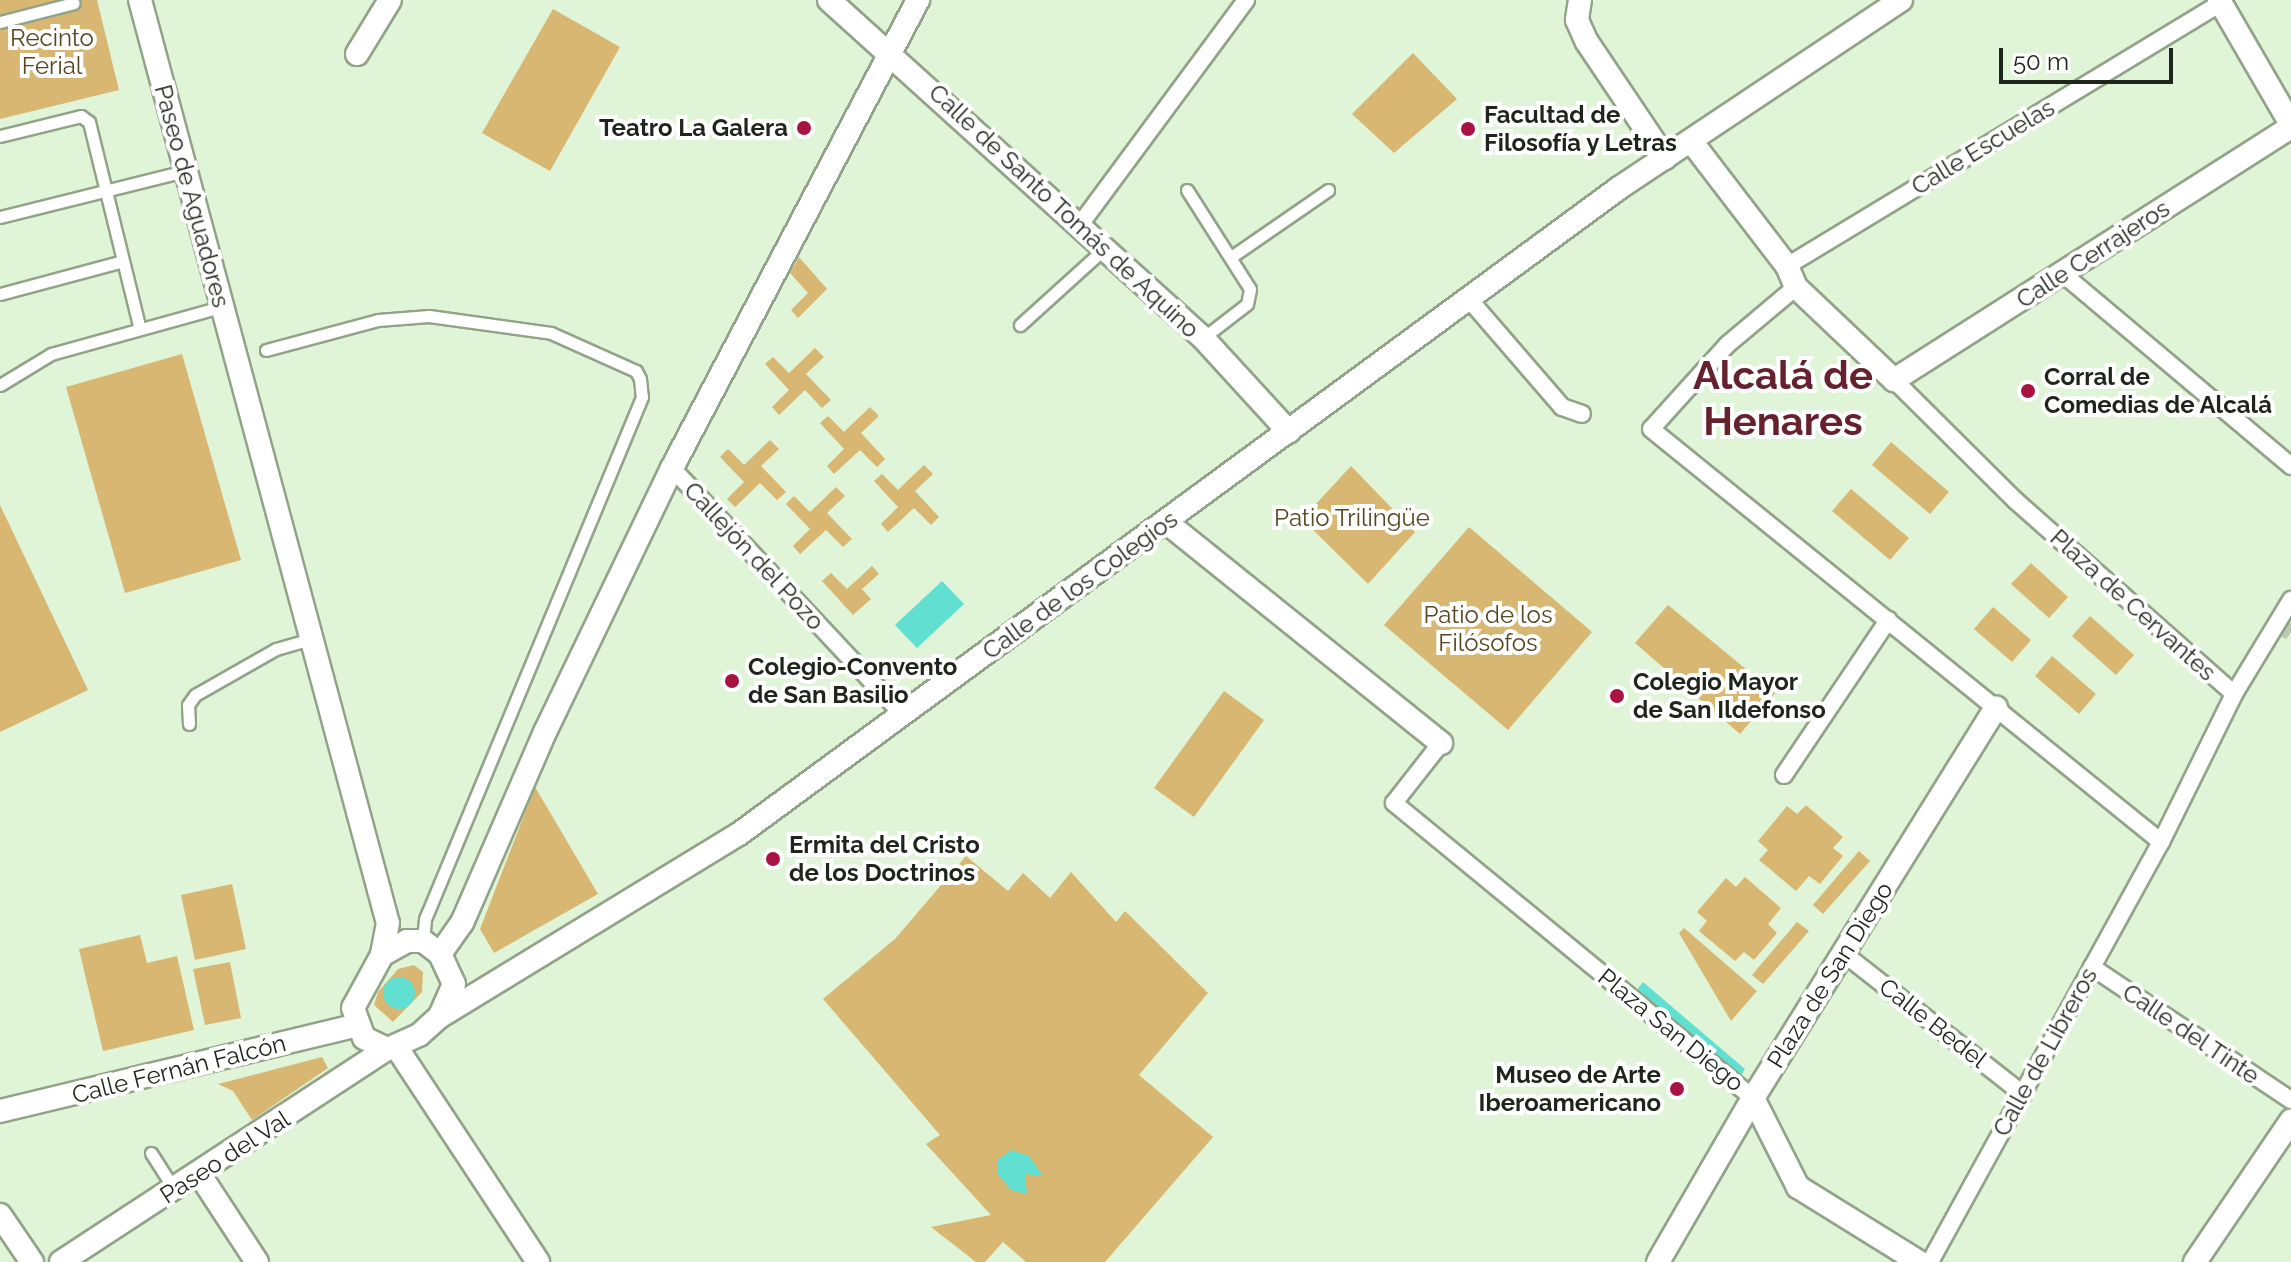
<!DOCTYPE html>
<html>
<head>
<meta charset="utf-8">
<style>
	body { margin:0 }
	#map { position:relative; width:2291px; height:1262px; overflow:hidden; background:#e0f4d7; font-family:Raleway,sans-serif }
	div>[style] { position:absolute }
	.green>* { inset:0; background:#d7b772 }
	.water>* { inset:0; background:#61e0d1 }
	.round { border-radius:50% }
	.pedestrian-tunnel>* { height:16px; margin-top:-8px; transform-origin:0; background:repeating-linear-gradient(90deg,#b9cbb1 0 16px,transparent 0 24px) }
	.roads { filter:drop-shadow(2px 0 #91a388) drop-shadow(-2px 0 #91a388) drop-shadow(0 2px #91a388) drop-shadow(0 -2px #91a388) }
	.service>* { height:11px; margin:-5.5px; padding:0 5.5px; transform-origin:5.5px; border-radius:5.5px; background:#fff }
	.pedestrian>* { height:16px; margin:-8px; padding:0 8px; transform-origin:8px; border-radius:8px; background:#fff }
	.minor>* { height:22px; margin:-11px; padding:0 11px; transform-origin:11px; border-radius:11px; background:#fff }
	.dots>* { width:22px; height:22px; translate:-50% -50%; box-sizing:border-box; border:4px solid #fff; border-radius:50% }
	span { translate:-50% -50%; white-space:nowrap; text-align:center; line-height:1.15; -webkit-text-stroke:8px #fff; paint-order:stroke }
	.park-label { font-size:24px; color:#564621 }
	.poi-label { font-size:24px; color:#1e251a; font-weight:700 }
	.left { translate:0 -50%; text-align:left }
	.right { translate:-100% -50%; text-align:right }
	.street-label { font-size:24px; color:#1e251a }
	.town-label { font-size:40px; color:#66212f; font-weight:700 }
	.scale { position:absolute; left:1999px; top:48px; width:174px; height:36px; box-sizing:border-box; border:4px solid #1e251a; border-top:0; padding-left:10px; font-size:24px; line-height:28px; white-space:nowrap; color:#1e251a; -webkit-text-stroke:6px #fff; paint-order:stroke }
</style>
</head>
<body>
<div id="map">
	<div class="green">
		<i style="clip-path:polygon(0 0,97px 0,119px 90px,0 119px)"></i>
		<i style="clip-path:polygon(553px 9px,620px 47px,550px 171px,482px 133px)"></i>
		<i style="clip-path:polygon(1413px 53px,1457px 99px,1394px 153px,1352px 114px)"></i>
		<i style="clip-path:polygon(799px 257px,827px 289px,798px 318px,791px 310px,808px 293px,790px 273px)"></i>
		<i style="clip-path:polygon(815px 348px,824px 357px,806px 374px,831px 400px,822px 408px,805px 390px,779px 415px,772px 407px,789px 390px,765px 364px,773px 357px,789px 373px)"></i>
		<i style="clip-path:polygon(182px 354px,241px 560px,125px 593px,66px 387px)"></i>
		<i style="clip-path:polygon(870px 407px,879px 416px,861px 433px,885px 459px,877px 467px,860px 450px,834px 474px,827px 466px,844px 449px,820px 423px,828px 416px,844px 432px)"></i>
		<i style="clip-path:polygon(770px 440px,779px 449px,761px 466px,786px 492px,777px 500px,760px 483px,735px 507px,727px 499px,744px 482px,720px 457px,728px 449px,744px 465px)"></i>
		<i style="clip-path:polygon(1891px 442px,1949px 492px,1930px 514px,1872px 465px)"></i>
		<i style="clip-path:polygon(924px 465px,933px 474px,915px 491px,939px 517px,931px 525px,914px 508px,888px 532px,881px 524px,898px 507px,874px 481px,882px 474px,898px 490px)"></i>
		<i style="clip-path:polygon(1351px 466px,1415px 532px,1368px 584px,1302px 519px)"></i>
		<i style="clip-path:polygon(836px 487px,845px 496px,827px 513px,852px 539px,843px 547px,826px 530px,800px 554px,793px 546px,810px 529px,786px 504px,794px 496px,810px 512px)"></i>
		<i style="clip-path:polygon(1851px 489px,1909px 538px,1890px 560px,1832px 511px)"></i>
		<i style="clip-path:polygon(0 505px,88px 690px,0 732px)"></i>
		<i style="clip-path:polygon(1469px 527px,1592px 632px,1508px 730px,1384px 625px)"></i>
		<i style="clip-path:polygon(2031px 563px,2068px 597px,2049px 618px,2011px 584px)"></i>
		<i style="clip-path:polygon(872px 566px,879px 574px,862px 589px,871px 599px,853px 615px,822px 581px,831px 573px,847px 589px)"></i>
		<i style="clip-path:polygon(1668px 605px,1775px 693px,1740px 734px,1635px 643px)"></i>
		<i style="clip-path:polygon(1993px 607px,2031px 640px,2012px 662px,1974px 629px)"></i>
		<i style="clip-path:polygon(2090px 616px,2134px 655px,2116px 675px,2072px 636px)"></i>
		<i style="clip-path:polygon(2052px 656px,2096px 694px,2079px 714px,2035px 676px)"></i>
		<i style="clip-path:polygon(1224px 691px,1264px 720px,1194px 817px,1154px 788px)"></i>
		<i style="clip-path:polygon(535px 787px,598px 894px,494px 953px,480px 929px)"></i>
		<i style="clip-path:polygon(1806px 805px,1843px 837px,1833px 848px,1843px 856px,1820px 884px,1809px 876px,1796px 891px,1759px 860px,1768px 850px,1758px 841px,1787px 806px,1797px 814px)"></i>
		<i style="clip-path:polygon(1859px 851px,1870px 861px,1823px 914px,1813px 905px)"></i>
		<i style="clip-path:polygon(966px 856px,1008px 891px,1023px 873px,1050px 898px,1071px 872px,1116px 922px,1125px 911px,1208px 993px,1139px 1075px,1213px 1137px,1105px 1262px,1026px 1262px,1003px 1242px,985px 1262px,976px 1262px,931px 1227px,991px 1215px,926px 1144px,940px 1135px,823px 999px,895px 939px)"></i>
		<i style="clip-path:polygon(1745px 877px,1781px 908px,1768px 924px,1777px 933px,1754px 960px,1744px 952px,1735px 961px,1699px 931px,1707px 921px,1697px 912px,1726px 878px,1736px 887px)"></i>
		<i style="clip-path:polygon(232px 884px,246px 949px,195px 960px,181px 895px)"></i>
		<i style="clip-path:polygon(1797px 922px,1809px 931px,1763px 984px,1752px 975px)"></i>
		<i style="clip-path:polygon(1684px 928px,1757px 991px,1731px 1021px,1679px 933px)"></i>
		<i style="clip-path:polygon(140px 935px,147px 963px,177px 956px,194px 1030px,103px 1051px,79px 949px)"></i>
		<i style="clip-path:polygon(230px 962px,241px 1018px,205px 1025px,193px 969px)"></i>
		<i style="clip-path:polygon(414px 965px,423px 972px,422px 992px,393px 1022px,374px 1005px,378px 992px,398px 969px)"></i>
		<i style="clip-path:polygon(322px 1057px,328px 1068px,252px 1120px,233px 1091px,218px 1084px)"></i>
	</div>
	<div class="water">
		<i style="clip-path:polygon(942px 581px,964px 604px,917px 648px,895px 625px)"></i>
		<i class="round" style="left:383px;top:977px;width:32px;height:32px"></i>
		<i style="clip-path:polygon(1643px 982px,1745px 1069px,1740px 1077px,1636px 991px)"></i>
		<i style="clip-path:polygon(1011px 1150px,1029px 1156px,1043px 1176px,1025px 1174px,1027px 1194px,1011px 1190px,997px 1173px,997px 1160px)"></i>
	</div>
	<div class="pedestrian-tunnel">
		<i style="left:2277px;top:624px;width:17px;rotate:33deg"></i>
	</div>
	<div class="roads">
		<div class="service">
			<i style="left:0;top:22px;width:76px;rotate:-14.4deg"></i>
			<i style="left:0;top:136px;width:83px;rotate:-13.9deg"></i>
			<i style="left:81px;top:116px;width:10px;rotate:37deg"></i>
			<i style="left:89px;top:122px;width:209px;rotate:76.2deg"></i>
			<i style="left:1187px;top:190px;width:117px;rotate:57.5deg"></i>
			<i style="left:1250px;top:289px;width:15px;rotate:101deg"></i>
			<i style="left:1247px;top:304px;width:56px;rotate:142.3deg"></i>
			<i style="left:0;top:217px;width:191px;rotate:-14deg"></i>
			<i style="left:1231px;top:257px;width:118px;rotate:-34.6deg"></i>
			<i style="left:0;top:294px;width:127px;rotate:-15deg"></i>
			<i style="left:1020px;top:325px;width:115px;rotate:-42.2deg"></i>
			<i style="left:266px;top:350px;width:116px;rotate:-15deg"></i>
			<i style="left:378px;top:320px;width:51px;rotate:-4.5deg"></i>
			<i style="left:429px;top:316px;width:123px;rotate:7.9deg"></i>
			<i style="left:551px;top:333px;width:93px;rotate:24.1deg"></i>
			<i style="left:636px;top:371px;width:9px;rotate:63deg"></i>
			<i style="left:640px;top:379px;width:18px;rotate:84deg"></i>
			<i style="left:642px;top:397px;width:565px;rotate:112.57deg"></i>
			<i style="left:425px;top:919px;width:22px;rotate:95deg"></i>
			<i style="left:0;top:385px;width:60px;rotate:-31.3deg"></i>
			<i style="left:51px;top:354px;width:175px;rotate:-15.5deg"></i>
			<i style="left:189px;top:724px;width:19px;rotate:-93deg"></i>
			<i style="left:188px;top:705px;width:12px;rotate:-55deg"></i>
			<i style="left:195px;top:695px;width:93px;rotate:-29.6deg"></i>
			<i style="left:276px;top:649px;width:36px;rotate:-16deg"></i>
			<i style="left:151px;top:1153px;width:43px;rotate:57.4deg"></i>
		</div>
		<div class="pedestrian">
			<i style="left:1079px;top:226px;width:281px;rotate:-53.5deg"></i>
			<i style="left:1787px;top:266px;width:507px;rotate:-31.22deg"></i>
			<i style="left:2063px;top:274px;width:298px;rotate:40.1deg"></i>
			<i style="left:1796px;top:287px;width:90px;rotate:140deg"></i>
			<i style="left:1727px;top:345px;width:113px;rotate:132.1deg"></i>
			<i style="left:1651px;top:429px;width:656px;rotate:39deg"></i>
			<i style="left:1468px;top:298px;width:144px;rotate:49.2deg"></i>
			<i style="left:1562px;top:407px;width:21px;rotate:19deg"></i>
			<i style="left:1894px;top:380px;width:172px;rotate:44.8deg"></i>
			<i style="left:2016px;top:501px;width:291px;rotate:41.5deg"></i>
			<i style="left:672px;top:468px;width:338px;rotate:46.9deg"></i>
			<i style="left:1441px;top:743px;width:76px;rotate:128.1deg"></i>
			<i style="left:1394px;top:803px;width:465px;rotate:39.4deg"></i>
			<i style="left:1784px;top:775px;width:187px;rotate:-56.1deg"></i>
			<i style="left:1843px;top:953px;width:229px;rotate:38.1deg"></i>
			<i style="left:2092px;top:967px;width:239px;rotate:33.8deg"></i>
			<i style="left:1930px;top:1262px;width:479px;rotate:-61.2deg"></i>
			<i style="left:2161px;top:842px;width:165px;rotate:-63.7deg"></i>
			<i style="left:2234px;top:694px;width:110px;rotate:-58.8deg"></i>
		</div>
		<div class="minor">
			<i style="left:140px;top:0;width:922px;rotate:74.97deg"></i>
			<i style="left:379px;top:890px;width:34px;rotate:75deg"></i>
			<i style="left:388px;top:923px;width:33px;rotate:101deg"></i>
			<i style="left:829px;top:0;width:504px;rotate:42.11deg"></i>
			<i style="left:1203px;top:338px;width:127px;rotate:47.5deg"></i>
			<i style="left:1580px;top:0;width:20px;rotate:99deg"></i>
			<i style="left:1577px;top:20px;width:24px;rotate:66deg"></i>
			<i style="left:1587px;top:42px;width:140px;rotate:56.1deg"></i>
			<i style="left:2219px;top:0;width:143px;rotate:59.9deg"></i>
			<i style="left:357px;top:54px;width:63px;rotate:-58.6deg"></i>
			<i style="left:1691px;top:141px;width:158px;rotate:52.5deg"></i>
			<i style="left:1787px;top:266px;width:23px;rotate:67deg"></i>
			<i style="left:1796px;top:287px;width:135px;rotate:43.5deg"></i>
			<i style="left:1894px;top:380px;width:471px;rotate:-32.5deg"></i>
			<i style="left:1166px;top:522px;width:353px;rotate:38.8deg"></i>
			<i style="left:407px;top:941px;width:16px"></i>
			<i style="left:423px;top:941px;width:21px;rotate:37deg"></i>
			<i style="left:440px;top:954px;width:33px;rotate:65deg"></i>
			<i style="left:454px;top:984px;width:36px;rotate:114deg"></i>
			<i style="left:439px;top:1017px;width:27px;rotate:138deg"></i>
			<i style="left:419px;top:1035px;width:35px;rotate:156deg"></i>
			<i style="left:387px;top:1049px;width:25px;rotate:-154deg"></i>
			<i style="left:364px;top:1038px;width:32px;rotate:-110deg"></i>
			<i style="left:353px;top:1008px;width:60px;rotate:-61.3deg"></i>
			<i style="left:382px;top:955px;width:29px;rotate:-29deg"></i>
			<i style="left:440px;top:954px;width:38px;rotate:-55deg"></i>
			<i style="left:462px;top:923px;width:210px;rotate:-66.5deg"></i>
			<i style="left:546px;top:730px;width:291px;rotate:-64.3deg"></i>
			<i style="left:672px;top:468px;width:529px;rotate:-62.27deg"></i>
			<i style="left:439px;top:1017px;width:351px;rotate:-31.4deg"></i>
			<i style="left:739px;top:834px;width:1092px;rotate:-36.28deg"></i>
			<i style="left:1619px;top:188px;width:339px;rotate:-33.7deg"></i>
			<i style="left:397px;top:1048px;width:256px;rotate:56.6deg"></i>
			<i style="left:1753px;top:1098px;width:100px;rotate:63.2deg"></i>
			<i style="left:1798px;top:1187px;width:142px;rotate:31.8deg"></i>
			<i style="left:0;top:1111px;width:367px;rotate:-13.5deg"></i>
			<i style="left:200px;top:1175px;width:104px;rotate:56.8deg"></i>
			<i style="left:0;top:1215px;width:57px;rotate:55.8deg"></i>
			<i style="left:61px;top:1262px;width:389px;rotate:-33.2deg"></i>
			<i style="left:1658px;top:1262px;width:190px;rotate:-59.9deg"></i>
			<i style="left:1753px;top:1098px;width:460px;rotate:-58.1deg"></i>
			<i style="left:2195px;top:1262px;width:171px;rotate:-55.8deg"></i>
		</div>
	</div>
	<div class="dots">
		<i style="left:804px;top:128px;background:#a91342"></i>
		<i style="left:1468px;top:129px;background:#a91342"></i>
		<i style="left:2028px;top:391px;background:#a91342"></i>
		<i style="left:732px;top:681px;background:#a91342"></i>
		<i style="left:1617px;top:696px;background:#a91342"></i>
		<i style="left:773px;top:859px;background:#a91342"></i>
		<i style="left:1677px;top:1089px;background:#a91342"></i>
	</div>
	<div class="park-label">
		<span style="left:52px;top:52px">Recinto<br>Ferial</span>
		<span style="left:1352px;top:518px">Patio Trilingüe</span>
		<span style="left:1488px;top:629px">Patio de los<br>Filósofos</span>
	</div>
	<div class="poi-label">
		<span class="left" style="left:1484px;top:129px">Facultad de<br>Filosofía y Letras</span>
		<span class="right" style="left:788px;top:128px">Teatro La Galera</span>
		<span class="left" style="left:2044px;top:391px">Corral de<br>Comedias de Alcalá</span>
		<span class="left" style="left:748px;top:681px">Colegio-Convento<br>de San Basilio</span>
		<span class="left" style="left:1633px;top:696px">Colegio Mayor<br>de San Ildefonso</span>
		<span class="left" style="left:789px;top:859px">Ermita del Cristo<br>de los Doctrinos</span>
		<span class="right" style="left:1661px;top:1089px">Museo de Arte<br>Iberoamericano</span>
	</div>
	<div class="street-label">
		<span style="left:1983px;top:147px;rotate:-31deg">Calle Escuelas</span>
		<span style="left:192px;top:196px;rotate:75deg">Paseo de Aguadores</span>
		<span style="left:1064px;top:211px;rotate:43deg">Calle de Santo Tomás de Aquino</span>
		<span style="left:2093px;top:254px;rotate:-33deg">Calle Cerrajeros</span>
		<span style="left:754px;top:556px;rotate:47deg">Callejón del Pozo</span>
		<span style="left:1080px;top:585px;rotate:-36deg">Calle de los Colegios</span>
		<span style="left:2133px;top:605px;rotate:42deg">Plaza de Cervantes</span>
		<span style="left:1830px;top:975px;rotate:-58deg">Plaza de San Diego</span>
		<span style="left:1933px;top:1023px;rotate:38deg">Calle Bedel</span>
		<span style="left:1671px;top:1030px;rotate:39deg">Plaza San Diego</span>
		<span style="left:2191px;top:1034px;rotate:34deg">Calle del Tinte</span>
		<span style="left:2045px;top:1052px;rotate:-61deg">Calle de Libreros</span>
		<span style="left:179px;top:1069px;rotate:-14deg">Calle Fernán Falcón</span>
		<span style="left:225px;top:1157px;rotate:-33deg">Paseo del Val</span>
	</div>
	<div class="town-label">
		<span style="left:1783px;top:398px">Alcalá de<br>Henares</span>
	</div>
	<div class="scale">50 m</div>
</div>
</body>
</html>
